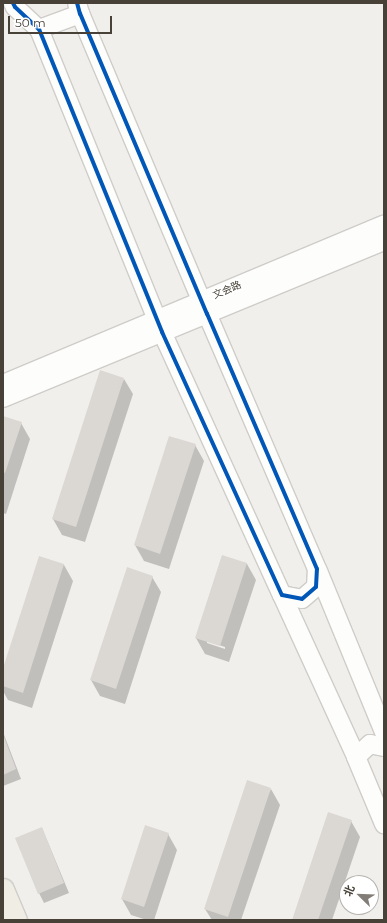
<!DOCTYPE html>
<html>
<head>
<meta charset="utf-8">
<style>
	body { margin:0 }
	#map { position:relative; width:387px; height:923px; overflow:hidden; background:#f1efec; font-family:Montserrat,"Noto Sans SC",sans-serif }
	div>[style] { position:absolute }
	.shadow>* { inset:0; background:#0003 }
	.building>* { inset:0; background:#dbd8d4 }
	.roads { filter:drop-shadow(1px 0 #cfcdc9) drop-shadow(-1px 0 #cfcdc9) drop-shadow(0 1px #cfcdc9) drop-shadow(0 -1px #cfcdc9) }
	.minor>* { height:18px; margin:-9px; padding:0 9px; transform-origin:9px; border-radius:9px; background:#fdfdfc }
	.major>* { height:22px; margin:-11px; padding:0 11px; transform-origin:11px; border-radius:11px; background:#f0ede5 }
	.cycleway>* { height:4px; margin:-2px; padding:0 2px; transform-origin:2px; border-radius:2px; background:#0057b8 }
	span { translate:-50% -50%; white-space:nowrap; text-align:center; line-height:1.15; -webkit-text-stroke:3.5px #fff; paint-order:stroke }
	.street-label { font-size:10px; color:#474138 }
	.frame { position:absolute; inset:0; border:4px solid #474138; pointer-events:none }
	.north { position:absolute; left:339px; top:875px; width:40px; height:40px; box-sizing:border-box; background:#fff; border:1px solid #b5b3af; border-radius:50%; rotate:293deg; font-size:11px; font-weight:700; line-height:16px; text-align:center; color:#474138 }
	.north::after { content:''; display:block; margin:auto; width:14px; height:18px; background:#827e77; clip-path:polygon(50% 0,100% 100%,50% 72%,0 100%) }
	.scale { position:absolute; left:8px; top:16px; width:104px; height:18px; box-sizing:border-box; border:2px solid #474138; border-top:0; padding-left:5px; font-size:12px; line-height:14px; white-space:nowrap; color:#474138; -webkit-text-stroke:3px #fff; paint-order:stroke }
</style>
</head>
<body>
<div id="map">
	<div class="shadow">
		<i style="clip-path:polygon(124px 379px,133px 394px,85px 542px,62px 535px,53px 519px)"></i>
		<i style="clip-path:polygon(3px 417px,21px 423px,30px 439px,6px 514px,3px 513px)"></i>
		<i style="clip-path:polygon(195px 445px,204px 461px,169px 569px,144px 561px,135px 545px)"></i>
		<i style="clip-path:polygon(evenodd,222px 556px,247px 564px,256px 580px,229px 662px,205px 654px,196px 638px,222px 556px,207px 641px,225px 647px,225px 649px,207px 643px,207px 641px)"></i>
		<i style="clip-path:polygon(40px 557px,64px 565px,73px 581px,32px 708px,8px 700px,3px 691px,3px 671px)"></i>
		<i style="clip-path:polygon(152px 577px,161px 592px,125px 704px,100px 696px,91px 680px)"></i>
		<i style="clip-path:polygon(3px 732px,21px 779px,3px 786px)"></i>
		<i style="clip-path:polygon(271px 789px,280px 805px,241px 920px,212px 920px,205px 909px)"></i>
		<i style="clip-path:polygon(351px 821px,360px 837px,332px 920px,293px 920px)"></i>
		<i style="clip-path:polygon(42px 828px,69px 893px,44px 903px,39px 893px)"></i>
		<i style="clip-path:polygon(168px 834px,177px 850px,154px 920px,147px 920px,131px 915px,122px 899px)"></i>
	</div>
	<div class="building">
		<i style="clip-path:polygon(100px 370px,124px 378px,76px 527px,52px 519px)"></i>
		<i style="clip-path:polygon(3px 416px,22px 422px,5px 473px,3px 472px)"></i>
		<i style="clip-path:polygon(169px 436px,196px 444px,160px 554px,134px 545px)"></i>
		<i style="clip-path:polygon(222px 555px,247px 563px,220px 646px,195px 638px)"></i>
		<i style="clip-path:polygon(39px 556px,64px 564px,23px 693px,3px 686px,3px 668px)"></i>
		<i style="clip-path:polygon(127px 567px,153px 576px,116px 689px,90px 680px)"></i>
		<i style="clip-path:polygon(4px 737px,16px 769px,3px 775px,3px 738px)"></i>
		<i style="clip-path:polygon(247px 780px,271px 788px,228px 917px,204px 909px)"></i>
		<i style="clip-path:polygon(328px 812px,352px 820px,318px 920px,292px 920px)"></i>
		<i style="clip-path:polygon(145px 825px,169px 833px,144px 907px,121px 899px)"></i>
		<i style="clip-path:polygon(42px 827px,64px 883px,38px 894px,15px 838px)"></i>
	</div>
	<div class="roads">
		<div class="minor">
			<i style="left:13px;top:3px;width:4px;rotate:63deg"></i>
			<i style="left:15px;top:7px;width:33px;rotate:43deg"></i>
			<i style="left:39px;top:29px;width:327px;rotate:67.9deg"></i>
			<i style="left:162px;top:332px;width:289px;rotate:65.5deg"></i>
			<i style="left:282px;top:595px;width:20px;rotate:11deg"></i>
			<i style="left:302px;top:599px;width:18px;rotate:-41deg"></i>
			<i style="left:316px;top:587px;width:18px;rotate:-87deg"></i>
			<i style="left:317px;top:569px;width:278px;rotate:-113.3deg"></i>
			<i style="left:207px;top:314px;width:326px;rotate:-112.9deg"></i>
			<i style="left:80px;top:14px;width:11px;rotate:-105deg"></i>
			<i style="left:39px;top:29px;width:44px;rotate:-20.1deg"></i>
			<i style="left:3px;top:384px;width:413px;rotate:-22.7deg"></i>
			<i style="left:3px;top:398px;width:412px;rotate:-22.4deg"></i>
			<i style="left:318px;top:571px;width:174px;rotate:67.7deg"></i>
			<i style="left:282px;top:595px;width:178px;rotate:65.4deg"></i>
			<i style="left:384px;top:747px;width:14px;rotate:-168deg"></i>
			<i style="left:370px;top:744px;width:19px;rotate:137deg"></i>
			<i style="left:356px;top:757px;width:73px;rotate:67.3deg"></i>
		</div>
		<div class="major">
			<i style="left:3px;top:890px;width:33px;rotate:67deg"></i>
		</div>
	</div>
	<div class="cycleway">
		<i style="left:13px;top:3px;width:4px;rotate:63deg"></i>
		<i style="left:15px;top:7px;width:33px;rotate:43deg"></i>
		<i style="left:39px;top:29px;width:327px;rotate:67.9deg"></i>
		<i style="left:162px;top:332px;width:289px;rotate:65.5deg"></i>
		<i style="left:282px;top:595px;width:20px;rotate:11deg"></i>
		<i style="left:302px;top:599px;width:18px;rotate:-41deg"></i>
		<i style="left:316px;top:587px;width:18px;rotate:-87deg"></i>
		<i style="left:317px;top:569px;width:278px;rotate:-113.3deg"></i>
		<i style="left:207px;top:314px;width:326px;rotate:-112.9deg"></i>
		<i style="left:80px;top:14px;width:11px;rotate:-105deg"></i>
	</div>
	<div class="street-label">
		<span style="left:227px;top:290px;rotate:-23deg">文会路</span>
	</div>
	<div class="frame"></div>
	<div class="north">北</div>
	<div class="scale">50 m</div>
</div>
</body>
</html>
